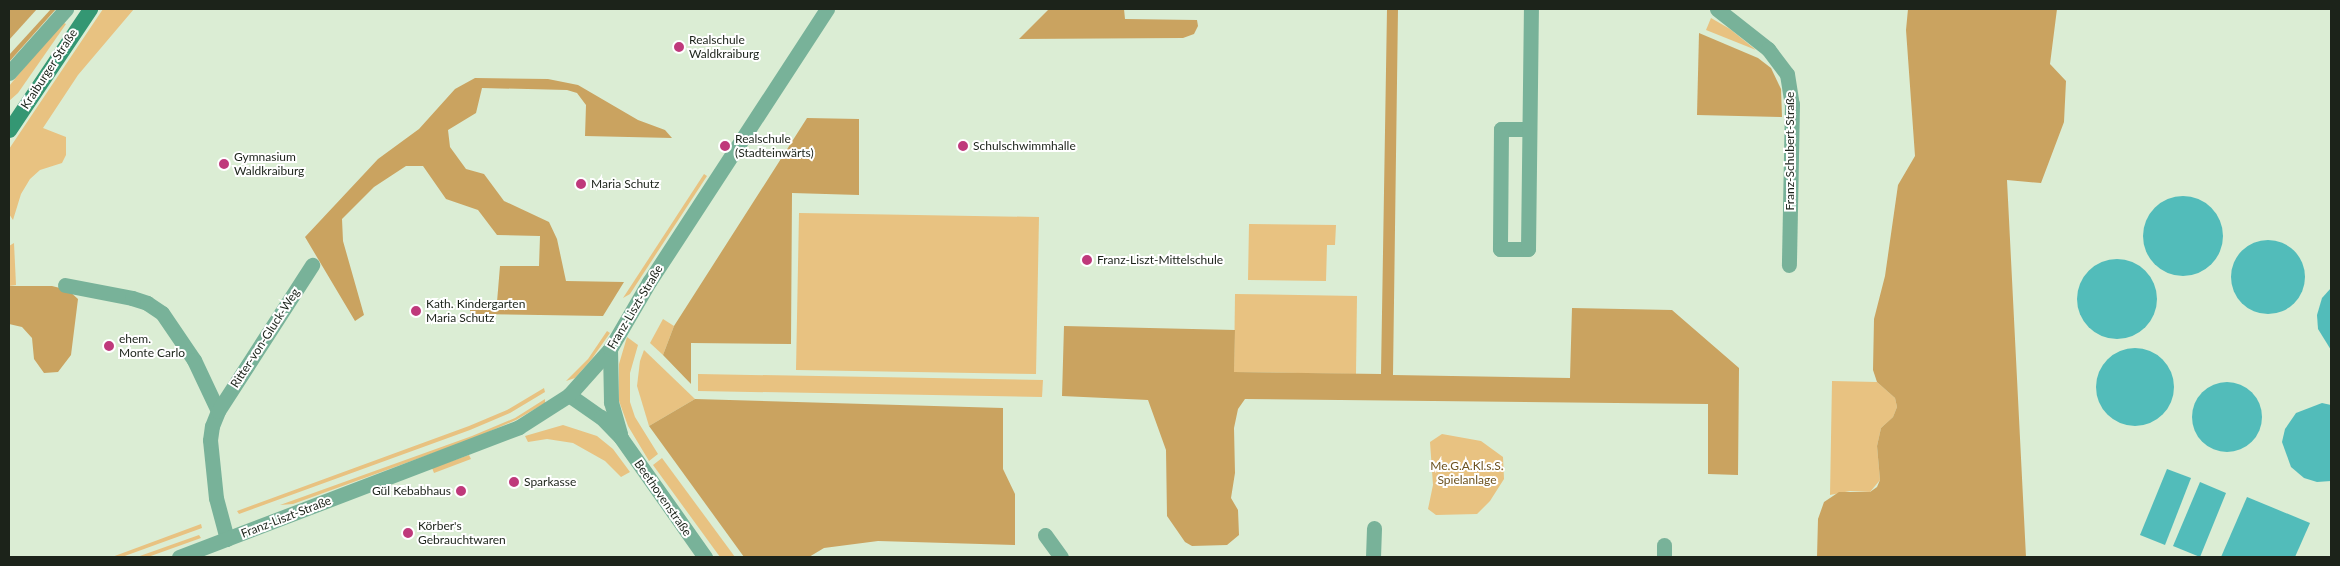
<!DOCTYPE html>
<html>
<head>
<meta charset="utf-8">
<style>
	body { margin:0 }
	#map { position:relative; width:2340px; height:566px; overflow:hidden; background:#dbedd4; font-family:Lato,sans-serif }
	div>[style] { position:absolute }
	.green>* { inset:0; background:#e8c281 }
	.forest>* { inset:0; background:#caa360 }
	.water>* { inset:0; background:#52bcba }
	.round { border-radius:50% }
	.street>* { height:15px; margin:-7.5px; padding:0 7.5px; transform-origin:7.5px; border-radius:7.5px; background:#78b299 }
	.secondary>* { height:15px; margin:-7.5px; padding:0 7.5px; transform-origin:7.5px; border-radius:7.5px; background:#349773 }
	.dots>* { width:14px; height:14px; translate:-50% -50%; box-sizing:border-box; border:2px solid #fff; border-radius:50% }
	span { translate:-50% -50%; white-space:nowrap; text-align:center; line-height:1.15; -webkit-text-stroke:4px #fff; paint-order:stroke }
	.poi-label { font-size:12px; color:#1c231a }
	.left { translate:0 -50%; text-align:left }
	.right { translate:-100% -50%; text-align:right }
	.street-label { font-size:12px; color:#1c231a }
	.park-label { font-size:12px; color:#6d521f }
	.frame { position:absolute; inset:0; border:10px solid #1c231a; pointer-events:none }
</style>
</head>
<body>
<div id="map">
	<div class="green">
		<i style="clip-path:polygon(103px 9px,134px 9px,78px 75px,43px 128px,66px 137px,66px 155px,62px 163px,40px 170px,30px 179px,21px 194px,13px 220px,9px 214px,9px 149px)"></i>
		<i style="clip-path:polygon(1711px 18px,1730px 29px,1756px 50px,1706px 30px)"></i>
		<i style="clip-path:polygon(62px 22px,66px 24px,18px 93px,9px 101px,9px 86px)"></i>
		<i style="clip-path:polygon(704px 174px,707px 176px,630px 294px,623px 298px)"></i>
		<i style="clip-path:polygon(799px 213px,1039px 217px,1036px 374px,796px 370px)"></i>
		<i style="clip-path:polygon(1249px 224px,1336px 225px,1335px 245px,1327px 245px,1326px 281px,1248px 280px)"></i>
		<i style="clip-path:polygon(14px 243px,16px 285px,9px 286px,9px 246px)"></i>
		<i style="clip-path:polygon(1235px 294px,1357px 296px,1356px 374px,1234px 372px)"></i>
		<i style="clip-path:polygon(663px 319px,674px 326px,663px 355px,650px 343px)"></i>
		<i style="clip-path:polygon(607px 331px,610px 333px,591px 360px,575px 378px,566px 381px,588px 359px)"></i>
		<i style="clip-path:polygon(627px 337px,638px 345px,630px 373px,630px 402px,635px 417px,658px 454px,649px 461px,628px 426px,619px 401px,619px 364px)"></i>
		<i style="clip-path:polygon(644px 350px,695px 399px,649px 426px,637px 386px,640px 361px)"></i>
		<i style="clip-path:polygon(698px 374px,1043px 380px,1042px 397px,698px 391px)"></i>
		<i style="clip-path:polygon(1832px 381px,1877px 382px,1895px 398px,1897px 407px,1893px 417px,1881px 428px,1877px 446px,1880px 480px,1870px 492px,1850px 491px,1830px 495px)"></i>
		<i style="clip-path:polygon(544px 388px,545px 392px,510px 413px,470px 430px,239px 514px,237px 511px,469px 426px,507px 410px)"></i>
		<i style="clip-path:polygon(545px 399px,545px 403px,516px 420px,472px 439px,293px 504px,280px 505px,472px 436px,515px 418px)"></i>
		<i style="clip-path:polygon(563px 425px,597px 436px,613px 449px,630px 472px,621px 477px,605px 461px,573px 443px,547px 439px,528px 442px,525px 436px)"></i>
		<i style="clip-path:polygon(1442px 434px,1481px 441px,1503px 457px,1504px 479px,1490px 501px,1477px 514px,1436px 515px,1428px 509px,1433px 485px,1430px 442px)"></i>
		<i style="clip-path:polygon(469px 455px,471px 459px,434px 473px,432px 468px)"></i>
		<i style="clip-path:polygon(662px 458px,735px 557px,720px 557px,653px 465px)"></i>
		<i style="clip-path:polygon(201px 524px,202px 528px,122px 557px,112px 557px)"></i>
		<i style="clip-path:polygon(199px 535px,201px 538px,148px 557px,137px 557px)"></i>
	</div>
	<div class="forest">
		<i style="clip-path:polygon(9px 9px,37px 9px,9px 40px)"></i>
		<i style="clip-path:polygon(51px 9px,56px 9px,9px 62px,9px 55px)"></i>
		<i style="clip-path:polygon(1049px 9px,1124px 9px,1125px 19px,1197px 20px,1198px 26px,1194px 34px,1183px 38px,1019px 39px)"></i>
		<i style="clip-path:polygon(1387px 9px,1398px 9px,1393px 375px,1570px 378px,1572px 308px,1672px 310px,1739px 368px,1738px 475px,1708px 474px,1708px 404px,1245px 399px,1238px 409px,1234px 428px,1235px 473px,1231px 498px,1238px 510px,1239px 535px,1227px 545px,1192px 546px,1185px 542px,1167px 516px,1166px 450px,1148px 400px,1062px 396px,1064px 326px,1235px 330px,1234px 372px,1381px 374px)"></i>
		<i style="clip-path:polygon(1908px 9px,2057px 9px,2050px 64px,2066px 81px,2064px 122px,2041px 183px,2007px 180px,2026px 557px,1817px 557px,1818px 519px,1824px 502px,1839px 492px,1870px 492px,1877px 487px,1880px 480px,1877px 446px,1881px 428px,1893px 417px,1897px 407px,1895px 398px,1877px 382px,1873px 370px,1874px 319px,1885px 276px,1898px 185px,1915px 156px,1906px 30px)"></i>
		<i style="clip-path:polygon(1699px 33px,1758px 58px,1771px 68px,1781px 89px,1782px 117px,1697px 115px)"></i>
		<i style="clip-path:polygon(475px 78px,548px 79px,578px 85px,638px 120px,665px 130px,672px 138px,585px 136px,586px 105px,577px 93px,567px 90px,482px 88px,476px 113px,448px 130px,450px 147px,466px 169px,484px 174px,504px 201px,549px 222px,557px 239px,566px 281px,624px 282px,603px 316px,470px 314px,470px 308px,497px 302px,500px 266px,539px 266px,540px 236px,497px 235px,478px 210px,446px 199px,423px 166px,406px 166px,374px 187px,342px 219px,343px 241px,364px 315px,355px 321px,305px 237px,378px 159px,419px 129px,455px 89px)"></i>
		<i style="clip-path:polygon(807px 118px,859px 119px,859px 195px,792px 193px,791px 344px,691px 343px,691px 384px,663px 355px,674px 326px)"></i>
		<i style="clip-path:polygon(9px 286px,52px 286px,68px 290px,78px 299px,71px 355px,58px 372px,44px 373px,34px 359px,32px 338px,22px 327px,9px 324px)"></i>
		<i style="clip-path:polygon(695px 399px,1003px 408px,1003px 469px,1015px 494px,1015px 545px,878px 541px,824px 548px,809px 557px,744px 557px,649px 426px)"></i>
	</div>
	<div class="water">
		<i class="round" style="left:2143px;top:196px;width:80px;height:80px"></i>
		<i class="round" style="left:2231px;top:240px;width:74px;height:74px"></i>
		<i class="round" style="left:2077px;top:259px;width:80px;height:80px"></i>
		<i style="clip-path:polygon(2331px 288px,2331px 350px,2318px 329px,2317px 315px,2322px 298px)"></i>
		<i class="round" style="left:2096px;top:348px;width:78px;height:78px"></i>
		<i class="round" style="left:2192px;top:382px;width:70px;height:70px"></i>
		<i style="clip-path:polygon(2322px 403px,2331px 405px,2331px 481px,2317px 482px,2304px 478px,2291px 467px,2282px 442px,2285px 429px,2296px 413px)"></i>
		<i style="clip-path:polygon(2167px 469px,2191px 478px,2165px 545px,2140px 535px)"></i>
		<i style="clip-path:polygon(2200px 482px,2226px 493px,2200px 557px,2173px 546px)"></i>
		<i style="clip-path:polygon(2247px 497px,2310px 523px,2295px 557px,2221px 557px)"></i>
	</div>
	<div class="street">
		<i style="left:1717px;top:9px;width:65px;rotate:38.1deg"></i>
		<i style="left:1768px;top:49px;width:31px;rotate:53deg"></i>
		<i style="left:1787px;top:74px;width:30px;rotate:81deg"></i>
		<i style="left:1792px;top:104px;width:161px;rotate:91.1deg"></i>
		<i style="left:9px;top:73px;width:86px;rotate:-48.3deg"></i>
		<i style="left:1529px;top:129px;width:28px;rotate:180deg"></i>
		<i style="left:1501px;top:129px;width:120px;rotate:90.5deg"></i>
		<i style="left:1500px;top:249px;width:28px"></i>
		<i style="left:1528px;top:249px;width:240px;rotate:-89.3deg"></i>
		<i style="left:65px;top:285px;width:68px;rotate:11deg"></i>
		<i style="left:132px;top:298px;width:16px;rotate:18deg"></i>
		<i style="left:147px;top:303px;width:18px;rotate:34deg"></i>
		<i style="left:162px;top:313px;width:57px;rotate:55.8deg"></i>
		<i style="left:194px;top:360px;width:56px;rotate:64.8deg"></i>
		<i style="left:610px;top:349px;width:53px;rotate:88.9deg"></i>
		<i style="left:611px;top:402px;width:33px;rotate:74deg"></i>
		<i style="left:569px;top:395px;width:39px;rotate:35deg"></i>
		<i style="left:601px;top:417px;width:29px;rotate:46deg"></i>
		<i style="left:621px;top:438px;width:146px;rotate:54.8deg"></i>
		<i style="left:1045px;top:535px;width:27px;rotate:54deg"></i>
		<i style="left:227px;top:539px;width:42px;rotate:-105deg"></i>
		<i style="left:216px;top:498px;width:58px;rotate:-95.9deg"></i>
		<i style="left:210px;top:440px;width:14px;rotate:-82deg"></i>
		<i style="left:212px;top:426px;width:16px;rotate:-68deg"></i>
		<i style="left:218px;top:411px;width:174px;rotate:-57.2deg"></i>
		<i style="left:179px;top:557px;width:364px;rotate:-20.9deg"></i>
		<i style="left:519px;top:427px;width:59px;rotate:-32.6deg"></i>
		<i style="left:569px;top:395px;width:62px;rotate:-48.3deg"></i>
		<i style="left:610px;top:349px;width:78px;rotate:-59.8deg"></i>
		<i style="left:649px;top:282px;width:326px;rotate:-56.9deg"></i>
		<i style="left:1373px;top:557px;width:29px;rotate:-88deg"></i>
		<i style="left:1664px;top:557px;width:12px;rotate:-90deg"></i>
	</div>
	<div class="secondary">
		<i style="left:9px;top:130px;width:146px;rotate:-56.2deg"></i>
	</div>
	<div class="dots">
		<i style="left:679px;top:47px;background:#bf397b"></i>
		<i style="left:725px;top:146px;background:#bf397b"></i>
		<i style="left:963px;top:146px;background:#bf397b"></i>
		<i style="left:224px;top:164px;background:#bf397b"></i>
		<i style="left:581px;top:184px;background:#bf397b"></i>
		<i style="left:1087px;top:260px;background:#bf397b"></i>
		<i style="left:416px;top:311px;background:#bf397b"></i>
		<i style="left:109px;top:346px;background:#bf397b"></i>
		<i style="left:514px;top:482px;background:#bf397b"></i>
		<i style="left:461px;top:491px;background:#bf397b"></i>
		<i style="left:408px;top:533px;background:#bf397b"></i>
	</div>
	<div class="poi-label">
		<span class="left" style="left:689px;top:47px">Realschule<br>Waldkraiburg</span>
		<span class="left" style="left:735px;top:146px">Realschule<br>(Stadteinwärts)</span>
		<span class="left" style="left:973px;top:146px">Schulschwimmhalle</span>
		<span class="left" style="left:234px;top:164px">Gymnasium<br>Waldkraiburg</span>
		<span class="left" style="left:591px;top:184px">Maria Schutz</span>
		<span class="left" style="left:1097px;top:260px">Franz-Liszt-Mittelschule</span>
		<span class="left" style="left:426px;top:311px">Kath. Kindergarten<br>Maria Schutz</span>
		<span class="left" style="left:119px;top:346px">ehem.<br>Monte Carlo</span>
		<span class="left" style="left:524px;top:482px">Sparkasse</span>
		<span class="right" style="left:451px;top:491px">Gül Kebabhaus</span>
		<span class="left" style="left:418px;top:533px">Körber's<br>Gebrauchtwaren</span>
	</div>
	<div class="street-label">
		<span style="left:49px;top:69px;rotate:-57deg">Kraiburger Straße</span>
		<span style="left:1790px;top:151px;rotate:-90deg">Franz-Schubert-Straße</span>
		<span style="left:635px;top:307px;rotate:-59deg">Franz-Liszt-Straße</span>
		<span style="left:265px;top:338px;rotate:-57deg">Ritter-von-Gluck-Weg</span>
		<span style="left:663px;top:498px;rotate:55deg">Beethovenstraße</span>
		<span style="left:286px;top:517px;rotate:-21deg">Franz-Liszt-Straße</span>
	</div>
	<div class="park-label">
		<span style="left:1467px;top:473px">Me.G.A.Kl.s.S.<br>Spielanlage</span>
	</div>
	<div class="frame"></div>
</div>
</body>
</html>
